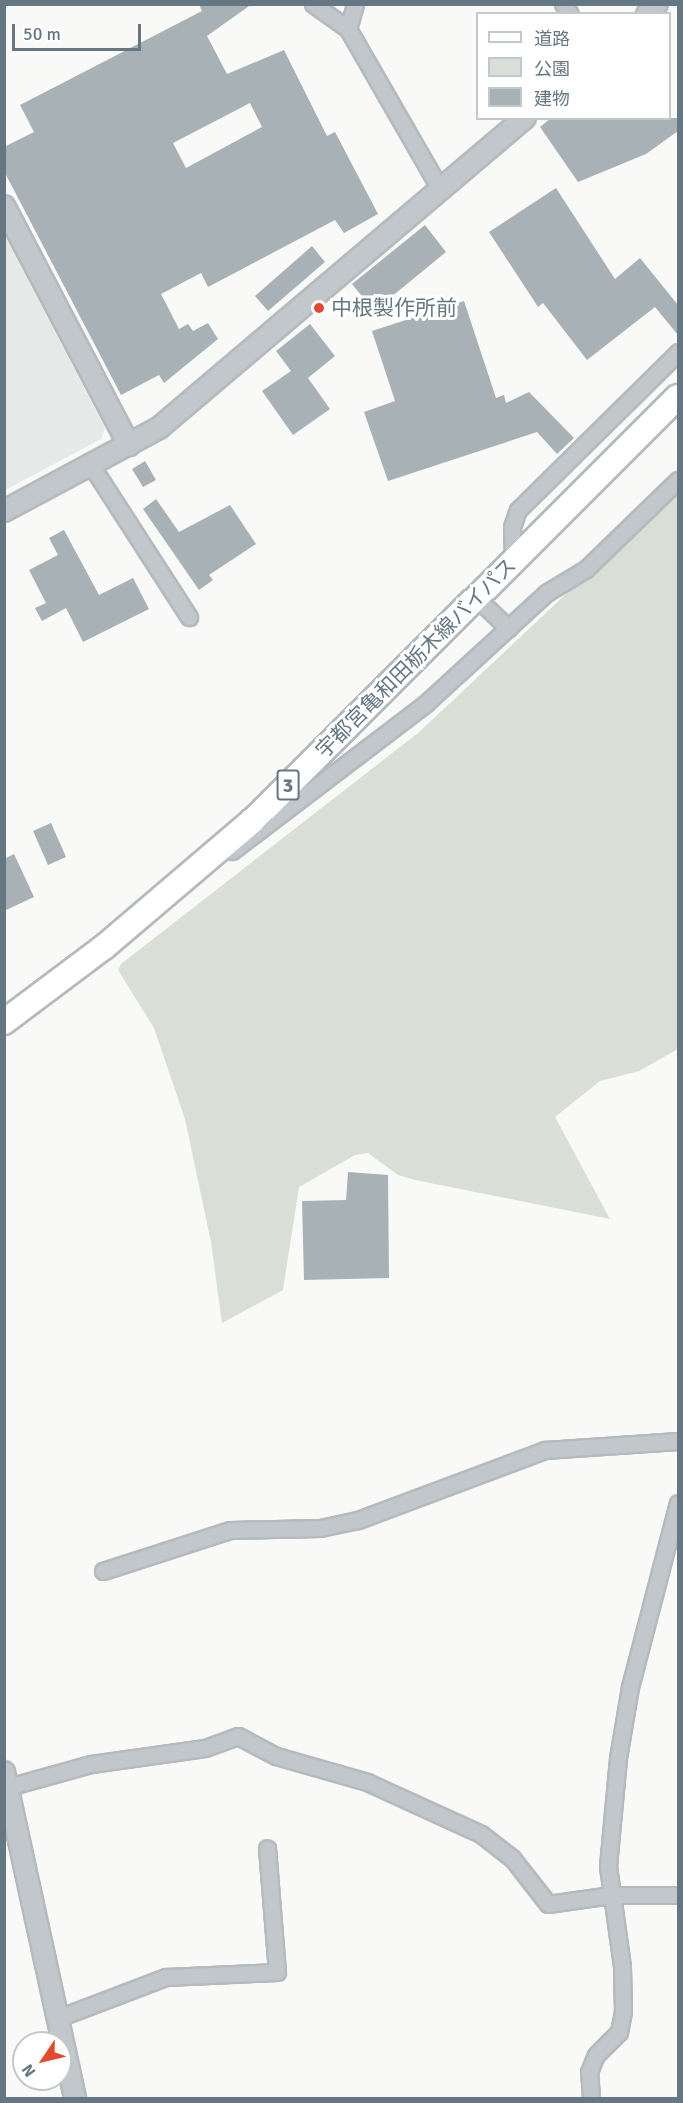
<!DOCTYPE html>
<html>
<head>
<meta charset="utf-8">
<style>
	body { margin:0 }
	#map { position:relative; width:683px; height:2103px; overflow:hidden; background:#f9f9f7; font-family:Signika,"Noto Sans JP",sans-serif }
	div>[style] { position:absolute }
	.built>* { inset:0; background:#e7e9e8 }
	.green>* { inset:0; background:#d9ded6 }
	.building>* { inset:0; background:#a7b1b6 }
	.roads { filter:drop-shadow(2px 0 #b4babd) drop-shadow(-2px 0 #b4babd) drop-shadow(0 2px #b4babd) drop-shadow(0 -2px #b4babd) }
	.minor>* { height:15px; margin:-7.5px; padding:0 7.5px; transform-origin:7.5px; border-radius:7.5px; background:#c2c7cb }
	.tertiary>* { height:20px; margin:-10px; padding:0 10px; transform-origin:10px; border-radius:10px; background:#c2c7cb }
	.primary>* { height:24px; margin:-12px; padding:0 12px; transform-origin:12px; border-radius:12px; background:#fff }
	.dots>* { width:16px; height:16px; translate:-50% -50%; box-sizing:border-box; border:3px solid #fff; border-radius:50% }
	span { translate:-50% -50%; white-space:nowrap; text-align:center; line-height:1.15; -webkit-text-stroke:6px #fff; paint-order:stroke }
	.shield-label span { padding:2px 4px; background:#fff; border:2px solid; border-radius:4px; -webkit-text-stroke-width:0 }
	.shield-label { font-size:20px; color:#647782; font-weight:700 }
	.poi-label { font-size:21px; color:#647782 }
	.left { translate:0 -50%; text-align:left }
	.street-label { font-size:21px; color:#647782 }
	.frame { position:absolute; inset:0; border:6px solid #647782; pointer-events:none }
	.legend { position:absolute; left:476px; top:12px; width:195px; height:108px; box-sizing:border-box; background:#fff; border:2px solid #c1c9cd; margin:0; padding:8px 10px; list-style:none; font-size:18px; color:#647782 }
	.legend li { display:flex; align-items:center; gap:12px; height:30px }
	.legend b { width:30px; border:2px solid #c1c9cd }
	.north { position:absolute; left:12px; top:2031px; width:60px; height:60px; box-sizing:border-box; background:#fff; border:2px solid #c1c9cd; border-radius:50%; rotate:235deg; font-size:16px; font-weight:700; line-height:24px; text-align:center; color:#647782 }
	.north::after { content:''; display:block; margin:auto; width:21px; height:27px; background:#e34a2d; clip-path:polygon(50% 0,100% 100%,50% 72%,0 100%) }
	.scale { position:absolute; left:12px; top:24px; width:129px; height:27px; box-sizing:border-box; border:3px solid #647782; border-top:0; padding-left:8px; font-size:18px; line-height:21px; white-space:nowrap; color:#647782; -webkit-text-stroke:4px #fff; paint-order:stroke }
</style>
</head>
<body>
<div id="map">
	<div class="built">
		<i style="clip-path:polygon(4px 234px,105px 428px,101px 439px,5px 490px)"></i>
	</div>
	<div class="green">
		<i style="clip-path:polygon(678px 489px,678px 1049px,639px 1071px,600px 1081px,555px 1117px,610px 1219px,415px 1180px,398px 1175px,368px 1153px,355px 1155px,299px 1187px,283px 1290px,222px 1323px,211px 1242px,185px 1119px,154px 1028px,118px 970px,121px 964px,418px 733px)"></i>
	</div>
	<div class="building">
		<i style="clip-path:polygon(evenodd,199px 4px,252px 4px,207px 36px,227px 74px,284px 50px,327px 136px,335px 132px,378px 214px,344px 233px,335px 220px,208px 287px,201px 273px,161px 294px,179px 329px,188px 324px,193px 331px,208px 323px,218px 339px,164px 383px,159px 375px,121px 395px,4px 171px,4px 147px,34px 132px,20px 105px,202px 11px,199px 4px,250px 103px,262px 127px,186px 168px,173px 143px,250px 103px)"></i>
		<i style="clip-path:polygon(551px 118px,678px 118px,678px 131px,646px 154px,578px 182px,540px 127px)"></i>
		<i style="clip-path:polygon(556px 188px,615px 279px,640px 258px,678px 305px,678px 335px,655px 307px,587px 360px,543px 303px,538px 307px,489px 232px)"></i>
		<i style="clip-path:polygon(425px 225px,446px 252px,374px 311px,352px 284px)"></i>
		<i style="clip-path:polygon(312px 246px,325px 262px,268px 311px,255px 296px)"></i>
		<i style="clip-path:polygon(464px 301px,496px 398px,504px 395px,506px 403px,529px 392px,574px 438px,557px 454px,537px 432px,388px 481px,364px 412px,395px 401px,372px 331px)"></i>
		<i style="clip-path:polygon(310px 324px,335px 356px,308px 378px,330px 409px,293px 435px,262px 391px,291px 371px,276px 351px)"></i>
		<i style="clip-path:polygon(145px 461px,156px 480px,143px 487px,132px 469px)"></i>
		<i style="clip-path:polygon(156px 499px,179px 532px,230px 505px,256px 544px,209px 575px,213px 580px,199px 590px,143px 509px)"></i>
		<i style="clip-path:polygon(64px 530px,99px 595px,133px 578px,149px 609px,83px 642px,66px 608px,42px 621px,35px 608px,46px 603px,29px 570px,58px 555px,49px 538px)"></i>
		<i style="clip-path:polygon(51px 823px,66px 857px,48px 865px,33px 831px)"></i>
		<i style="clip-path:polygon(14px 854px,34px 897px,4px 911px,4px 859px)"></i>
		<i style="clip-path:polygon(348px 1172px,388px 1175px,389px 1278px,304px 1280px,302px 1201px,346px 1200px)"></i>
	</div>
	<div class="roads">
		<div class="minor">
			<i style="left:313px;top:4px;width:43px;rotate:35.5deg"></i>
			<i style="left:348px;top:29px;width:187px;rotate:60.1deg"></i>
			<i style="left:563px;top:4px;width:12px;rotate:55deg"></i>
			<i style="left:348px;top:29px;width:26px;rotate:-74deg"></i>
			<i style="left:91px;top:465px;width:181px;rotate:57.2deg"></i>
			<i style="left:513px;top:558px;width:31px;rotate:-92deg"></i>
			<i style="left:512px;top:527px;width:18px;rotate:-71deg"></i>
			<i style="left:518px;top:510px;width:225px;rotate:-44.6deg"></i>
			<i style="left:476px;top:597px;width:45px;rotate:44.1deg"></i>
			<i style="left:232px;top:851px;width:243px;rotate:-37.3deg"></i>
			<i style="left:425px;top:704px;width:164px;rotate:-42.5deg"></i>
			<i style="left:546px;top:593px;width:47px;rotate:-31deg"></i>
			<i style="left:586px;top:569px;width:128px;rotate:-44.1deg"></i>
			<i style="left:103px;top:1571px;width:133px;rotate:-17.9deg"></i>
			<i style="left:230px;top:1530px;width:90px;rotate:-1.3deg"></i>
			<i style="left:320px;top:1528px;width:39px;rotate:-12deg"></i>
			<i style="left:358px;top:1520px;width:200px;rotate:-20.5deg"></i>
			<i style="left:545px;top:1450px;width:133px;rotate:-3.9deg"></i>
			<i style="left:8px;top:1787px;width:86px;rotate:-15.5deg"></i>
			<i style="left:91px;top:1764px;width:115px;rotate:-8deg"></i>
			<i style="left:205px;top:1748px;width:35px;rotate:-20deg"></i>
			<i style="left:238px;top:1736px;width:43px;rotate:27.8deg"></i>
			<i style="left:276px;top:1756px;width:95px;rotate:15.9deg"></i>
			<i style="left:367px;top:1782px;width:125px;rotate:24.5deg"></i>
			<i style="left:481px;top:1834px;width:39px;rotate:38deg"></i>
			<i style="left:512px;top:1858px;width:58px;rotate:52deg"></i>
			<i style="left:548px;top:1904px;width:64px;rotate:-8.1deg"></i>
			<i style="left:611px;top:1895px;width:67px"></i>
			<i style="left:58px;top:2018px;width:116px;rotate:-20.8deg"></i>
			<i style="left:166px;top:1977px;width:111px;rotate:-2.6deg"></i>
			<i style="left:277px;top:1972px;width:124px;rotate:-94.6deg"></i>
			<i style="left:591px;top:2098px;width:26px;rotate:-94deg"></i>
			<i style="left:589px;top:2072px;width:18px;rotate:-68deg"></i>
			<i style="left:596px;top:2055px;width:33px;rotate:-45deg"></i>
			<i style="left:619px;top:2032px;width:21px;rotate:-79deg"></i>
			<i style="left:623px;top:2011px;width:45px;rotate:-91.3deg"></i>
			<i style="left:622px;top:1966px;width:101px;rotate:-98deg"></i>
			<i style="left:608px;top:1866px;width:108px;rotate:-84.7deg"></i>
			<i style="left:618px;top:1758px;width:72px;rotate:-80.4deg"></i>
			<i style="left:630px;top:1687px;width:190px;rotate:-75.4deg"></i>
		</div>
		<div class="tertiary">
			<i style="left:647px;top:14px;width:14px;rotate:-45deg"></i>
			<i style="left:4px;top:206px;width:270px;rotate:62.4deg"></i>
			<i style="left:4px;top:511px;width:176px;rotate:-28.2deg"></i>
			<i style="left:159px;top:428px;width:480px;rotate:-40.3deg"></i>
			<i style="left:4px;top:1772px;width:334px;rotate:77.7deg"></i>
		</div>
		<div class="primary">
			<i style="left:4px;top:1022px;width:125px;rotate:-36.9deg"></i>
			<i style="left:104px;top:947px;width:194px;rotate:-40.4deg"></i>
			<i style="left:252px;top:821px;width:601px;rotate:-44.87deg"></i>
		</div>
	</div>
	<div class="dots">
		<i style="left:319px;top:308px;background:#e34a2d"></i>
	</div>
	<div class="shield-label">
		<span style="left:288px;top:785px">3</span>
	</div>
	<div class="poi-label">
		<span class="left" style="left:331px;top:308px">中根製作所前</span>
	</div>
	<div class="street-label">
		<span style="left:416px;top:658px;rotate:-45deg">宇都宮亀和田栃木線バイパス</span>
	</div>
	<div class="frame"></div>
	<ul class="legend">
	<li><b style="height:8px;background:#fff"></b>道路</li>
	<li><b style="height:16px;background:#d9ded6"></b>公園</li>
	<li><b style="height:16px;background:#a7b1b6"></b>建物</li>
	</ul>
	<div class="north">N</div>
	<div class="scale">50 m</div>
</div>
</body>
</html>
